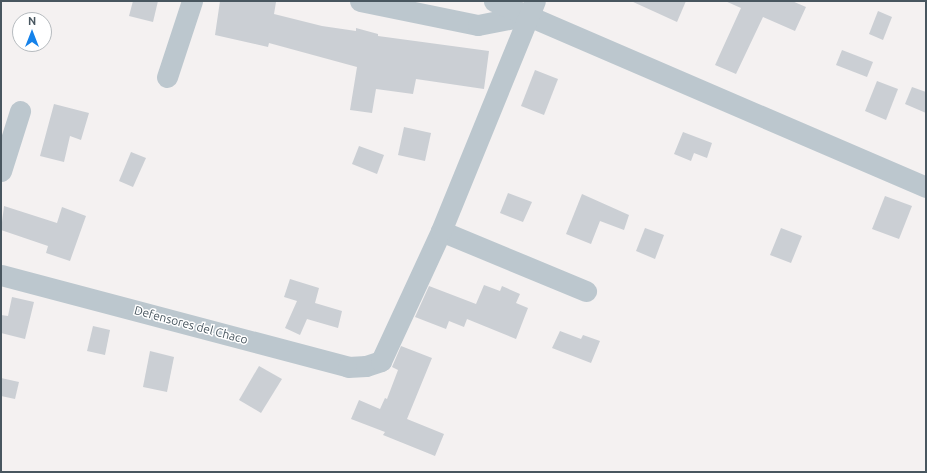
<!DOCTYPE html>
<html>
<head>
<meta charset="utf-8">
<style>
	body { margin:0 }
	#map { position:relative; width:927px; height:473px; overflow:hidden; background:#f4f1f1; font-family:Ubuntu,sans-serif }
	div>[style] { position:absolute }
	.building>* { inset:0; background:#cbcfd4 }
	.street>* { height:21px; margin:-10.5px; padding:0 10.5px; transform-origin:10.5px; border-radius:10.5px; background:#bcc7ce }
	span { translate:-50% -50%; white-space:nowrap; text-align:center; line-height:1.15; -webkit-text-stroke:3px #fff; paint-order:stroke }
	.street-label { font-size:12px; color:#48565f }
	.frame { position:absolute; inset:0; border:2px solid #48565f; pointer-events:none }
	.north { position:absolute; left:12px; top:12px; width:40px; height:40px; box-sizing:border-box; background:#fff; border:1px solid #b6bbbf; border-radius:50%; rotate:0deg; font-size:11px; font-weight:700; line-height:16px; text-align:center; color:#48565f }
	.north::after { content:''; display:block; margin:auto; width:14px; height:18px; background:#1582ea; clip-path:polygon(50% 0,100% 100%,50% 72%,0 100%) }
</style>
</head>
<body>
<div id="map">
	<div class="building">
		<i style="clip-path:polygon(133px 1px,158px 1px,153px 22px,129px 16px)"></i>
		<i style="clip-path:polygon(220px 1px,276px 2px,274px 14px,322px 26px,356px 31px,356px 28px,378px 34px,378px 36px,489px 51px,484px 89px,416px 79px,413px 94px,376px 89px,372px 113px,350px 110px,357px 67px,269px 43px,268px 47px,215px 35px)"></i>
		<i style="clip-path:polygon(631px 1px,686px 1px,677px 22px)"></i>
		<i style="clip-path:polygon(725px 1px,792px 1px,806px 7px,795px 31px,763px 17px,736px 74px,715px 65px,741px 8px)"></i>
		<i style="clip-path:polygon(878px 11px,892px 17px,883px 40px,869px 34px)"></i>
		<i style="clip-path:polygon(842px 50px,873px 62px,867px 77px,836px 65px)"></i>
		<i style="clip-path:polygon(535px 70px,558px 79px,544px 115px,521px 106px)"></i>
		<i style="clip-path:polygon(877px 81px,898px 89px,886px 120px,865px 111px)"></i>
		<i style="clip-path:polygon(912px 87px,926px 92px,926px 113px,905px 104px)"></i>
		<i style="clip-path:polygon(54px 104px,89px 113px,81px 140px,70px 136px,64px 162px,40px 156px)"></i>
		<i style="clip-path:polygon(404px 127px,431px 133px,425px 161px,398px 155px)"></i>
		<i style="clip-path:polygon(683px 132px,712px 143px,707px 158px,694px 153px,691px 161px,674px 154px)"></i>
		<i style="clip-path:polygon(359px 146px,384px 155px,377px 174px,352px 164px)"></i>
		<i style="clip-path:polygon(131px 152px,146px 158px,133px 187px,119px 181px)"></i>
		<i style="clip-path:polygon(508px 193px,532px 202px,523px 222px,500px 213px)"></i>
		<i style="clip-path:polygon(582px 194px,629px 215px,624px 230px,600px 221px,591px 244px,566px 234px)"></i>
		<i style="clip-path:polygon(885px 196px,912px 206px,899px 239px,872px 229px)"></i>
		<i style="clip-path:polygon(4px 206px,57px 223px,62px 207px,86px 216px,70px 261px,46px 253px,48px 246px,1px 230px)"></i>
		<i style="clip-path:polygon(645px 228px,664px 235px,655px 259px,636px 251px)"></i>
		<i style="clip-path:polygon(781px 228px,802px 236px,791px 263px,770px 255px)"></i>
		<i style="clip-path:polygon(290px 279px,319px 288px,315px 303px,342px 311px,338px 328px,307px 319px,300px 335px,285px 328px,297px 301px,284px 297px)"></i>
		<i style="clip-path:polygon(484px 285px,500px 291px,502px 286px,520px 294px,516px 303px,528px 308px,516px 339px,467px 319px,464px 327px,449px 321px,446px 329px,415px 317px,429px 286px,476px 304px)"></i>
		<i style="clip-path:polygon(12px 297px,34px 302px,25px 339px,1px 333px,1px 315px,8px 316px)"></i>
		<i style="clip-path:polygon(93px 326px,110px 330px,105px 355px,87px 351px)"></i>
		<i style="clip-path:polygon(560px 331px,581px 339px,583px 335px,600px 341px,591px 363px,552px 348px)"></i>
		<i style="clip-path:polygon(401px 346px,432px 358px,407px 419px,444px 434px,435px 456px,383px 435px,385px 432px,351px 419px,359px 400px,380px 409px,385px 398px,387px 399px,398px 370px,392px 367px)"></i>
		<i style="clip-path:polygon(150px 351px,174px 357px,167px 392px,143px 387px)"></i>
		<i style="clip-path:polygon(259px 366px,282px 379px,261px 413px,239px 400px)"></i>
		<i style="clip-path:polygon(1px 378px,19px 382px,15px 399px,1px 396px)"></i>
	</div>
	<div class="street">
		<i style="left:360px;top:1px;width:120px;rotate:11.5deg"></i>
		<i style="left:478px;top:25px;width:52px;rotate:-11.1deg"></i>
		<i style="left:494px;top:1px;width:470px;rotate:23.3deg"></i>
		<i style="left:167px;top:77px;width:80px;rotate:-71.8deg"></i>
		<i style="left:1px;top:171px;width:63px;rotate:-72.4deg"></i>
		<i style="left:441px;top:231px;width:157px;rotate:22.5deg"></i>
		<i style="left:1px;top:275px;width:359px;rotate:14.8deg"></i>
		<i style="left:348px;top:367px;width:18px;rotate:-3deg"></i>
		<i style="left:366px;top:366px;width:16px;rotate:-18deg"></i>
		<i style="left:381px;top:361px;width:143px;rotate:-65.2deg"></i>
		<i style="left:441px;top:231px;width:248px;rotate:-67.8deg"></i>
	</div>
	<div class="street-label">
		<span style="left:191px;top:325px;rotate:15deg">Defensores del Chaco</span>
	</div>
	<div class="frame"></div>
	<div class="north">N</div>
</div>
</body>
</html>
